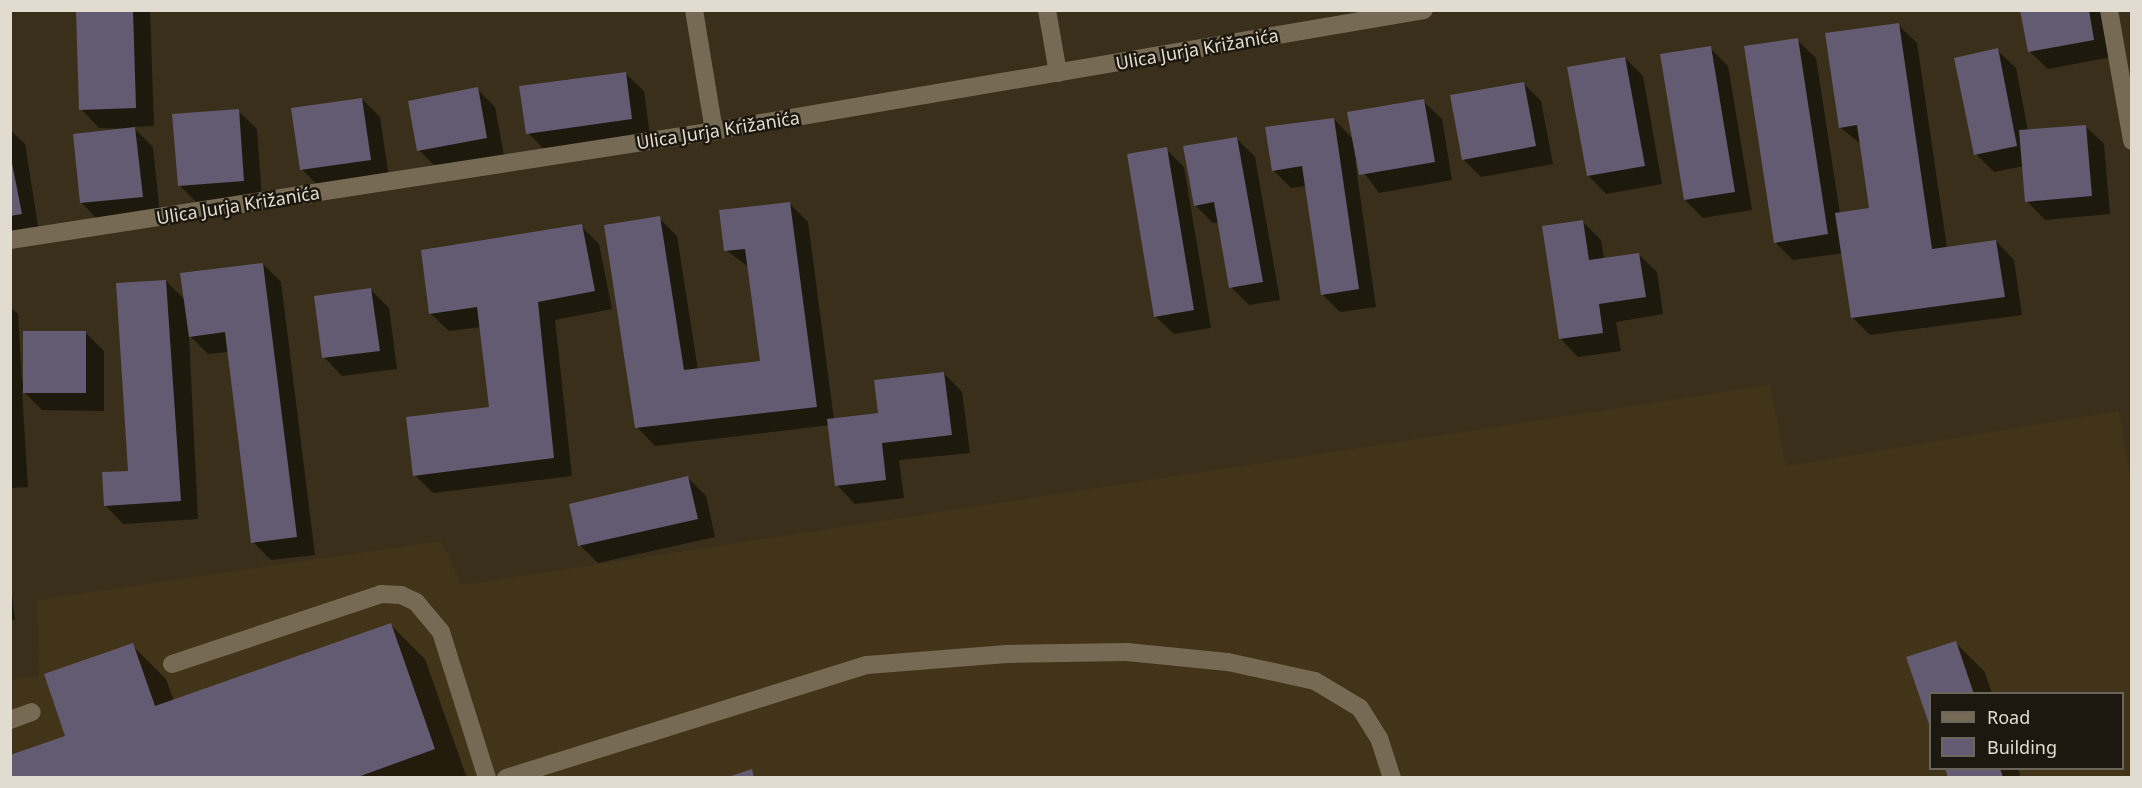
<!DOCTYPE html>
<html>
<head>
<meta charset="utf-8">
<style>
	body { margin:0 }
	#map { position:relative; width:2142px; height:788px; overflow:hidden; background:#392f1a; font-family:"Noto Sans",sans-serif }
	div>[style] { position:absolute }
	.built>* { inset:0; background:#423418 }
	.shadow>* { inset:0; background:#0007 }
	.building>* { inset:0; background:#635b71 }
	.minor>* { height:18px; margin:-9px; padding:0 9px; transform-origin:9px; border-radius:9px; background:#766a54 }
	span { translate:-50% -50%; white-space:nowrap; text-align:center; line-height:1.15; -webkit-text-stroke:5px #1c180f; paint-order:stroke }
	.street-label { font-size:18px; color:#e2dbcf }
	.frame { position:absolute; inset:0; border:12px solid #e2dbcf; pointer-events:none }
	.legend { position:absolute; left:1929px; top:692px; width:195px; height:78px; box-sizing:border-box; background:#1c180f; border:2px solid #6b665c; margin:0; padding:8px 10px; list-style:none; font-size:18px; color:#e2dbcf }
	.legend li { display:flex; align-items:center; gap:12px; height:30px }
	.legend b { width:30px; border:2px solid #6b665c }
</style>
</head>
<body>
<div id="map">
	<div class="built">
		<i style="clip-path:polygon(evenodd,1770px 385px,1786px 466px,2119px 411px,2131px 483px,2131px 777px,11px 778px,11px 679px,39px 676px,37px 600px,441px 541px,462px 585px,1770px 385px,1930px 694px,2122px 694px,2122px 768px,1930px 768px,1930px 694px)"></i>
	</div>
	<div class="shadow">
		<i style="clip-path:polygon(77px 10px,150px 10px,154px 126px,133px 127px,153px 147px,160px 215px,99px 221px,81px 202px,129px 129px,99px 128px,81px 109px)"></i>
		<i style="clip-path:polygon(2021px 10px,2103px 10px,2112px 57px,2048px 69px,2029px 51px)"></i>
		<i style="clip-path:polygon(1898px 25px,1917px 43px,1947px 248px,1996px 241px,2014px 260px,2022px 315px,1870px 335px,1852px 317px,1843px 253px,1793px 260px,1775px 242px,1797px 40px,1816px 58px,1840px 214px,1871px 209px,1862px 145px,1840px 127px)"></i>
		<i style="clip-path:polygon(1710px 48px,1728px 66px,1752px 210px,1703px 218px,1685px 200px)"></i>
		<i style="clip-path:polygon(1997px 50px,2016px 68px,2028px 131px,2085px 126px,2104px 144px,2110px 214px,2045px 220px,2027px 201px,2024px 166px,1994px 172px,1976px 154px)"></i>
		<i style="clip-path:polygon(1625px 58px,1643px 76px,1662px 184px,1606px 194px,1588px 175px)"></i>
		<i style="clip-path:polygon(625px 73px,644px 91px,650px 136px,546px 151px,528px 133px)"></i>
		<i style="clip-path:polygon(1523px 83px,1541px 101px,1553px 164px,1481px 177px,1463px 159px)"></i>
		<i style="clip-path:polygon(477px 89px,495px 107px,504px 155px,437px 168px,419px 150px)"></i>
		<i style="clip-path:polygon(362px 99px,380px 117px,389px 178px,320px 188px,302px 169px)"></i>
		<i style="clip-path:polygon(1423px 101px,1442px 119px,1452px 180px,1379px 193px,1355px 160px,1376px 307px,1340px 312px,1322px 294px,1306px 186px,1291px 188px,1273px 170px,1334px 119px,1354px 140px)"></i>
		<i style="clip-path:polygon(238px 111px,257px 129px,262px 199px,198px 204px,179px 185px)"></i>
		<i style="clip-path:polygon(10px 130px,25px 144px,39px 232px,10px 236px)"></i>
		<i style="clip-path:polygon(1237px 139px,1255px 157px,1280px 300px,1249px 305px,1231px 287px,1219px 222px,1213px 223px,1195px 205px)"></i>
		<i style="clip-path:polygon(1166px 149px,1184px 167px,1211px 328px,1174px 334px,1155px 316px)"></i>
		<i style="clip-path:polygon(790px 204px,808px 222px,834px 420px,880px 415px,944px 373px,962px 392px,970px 453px,899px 460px,904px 498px,855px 504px,837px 485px,830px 425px,655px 446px,637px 427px,659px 218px,677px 236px,698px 370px,762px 363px,750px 268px,726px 250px)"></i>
		<i style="clip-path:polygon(1583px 222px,1601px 240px,1604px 259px,1638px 254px,1657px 272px,1663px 314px,1616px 322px,1621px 351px,1578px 357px,1560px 338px)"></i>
		<i style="clip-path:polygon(581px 226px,599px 244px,612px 309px,555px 320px,572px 476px,433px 493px,415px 475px,491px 408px,481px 327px,449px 331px,430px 313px)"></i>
		<i style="clip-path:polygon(263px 264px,281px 282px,315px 555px,271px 560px,253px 542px,229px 352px,208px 354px,190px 336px,188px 316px,198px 519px,123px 524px,105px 505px,130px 472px,166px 281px,186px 301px)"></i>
		<i style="clip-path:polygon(371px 290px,389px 308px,397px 369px,342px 376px,324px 357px)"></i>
		<i style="clip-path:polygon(10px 307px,18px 314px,22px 382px,86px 333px,104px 351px,104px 411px,42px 410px,22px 390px,28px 487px,10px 488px)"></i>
		<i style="clip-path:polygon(688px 478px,706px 496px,715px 537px,598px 563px,580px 545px)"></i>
		<i style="clip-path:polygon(10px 577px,15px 620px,10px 620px)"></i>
		<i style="clip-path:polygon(391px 625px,425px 659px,467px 778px,10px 778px,67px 737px,132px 645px,166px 679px,174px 701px)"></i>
		<i style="clip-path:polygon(1955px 642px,1985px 672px,1992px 694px,1930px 694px,1930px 723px,1908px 658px)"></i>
		<i style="clip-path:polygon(1946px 768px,2018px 768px,2021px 778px,1949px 778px)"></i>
	</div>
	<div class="building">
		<i style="clip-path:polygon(76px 10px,133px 10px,136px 108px,79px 110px)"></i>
		<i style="clip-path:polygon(2020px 10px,2089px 10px,2094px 40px,2028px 52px)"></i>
		<i style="clip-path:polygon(1899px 23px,1932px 249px,1996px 240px,2005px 297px,1851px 318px,1835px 213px,1869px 208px,1857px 125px,1839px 128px,1825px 33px)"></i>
		<i style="clip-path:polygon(1798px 38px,1828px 234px,1774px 243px,1744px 46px)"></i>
		<i style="clip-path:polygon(1711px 46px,1735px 192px,1684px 200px,1660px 54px)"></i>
		<i style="clip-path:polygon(1998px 48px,2017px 146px,1974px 155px,1954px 58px)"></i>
		<i style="clip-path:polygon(1625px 57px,1645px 166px,1587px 176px,1567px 67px)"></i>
		<i style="clip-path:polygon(626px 72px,632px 119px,526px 134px,519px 86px)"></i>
		<i style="clip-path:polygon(1524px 82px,1536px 146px,1462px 160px,1450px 95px)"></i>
		<i style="clip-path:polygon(478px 87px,487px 138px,417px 151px,408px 101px)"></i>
		<i style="clip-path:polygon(362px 98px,371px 160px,300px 170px,291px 108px)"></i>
		<i style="clip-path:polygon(1424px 99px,1435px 162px,1359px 175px,1347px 112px)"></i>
		<i style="clip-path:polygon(239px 109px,244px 181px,178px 186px,172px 114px)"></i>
		<i style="clip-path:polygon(1334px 118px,1359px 289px,1321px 295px,1302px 166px,1272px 171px,1265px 127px)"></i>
		<i style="clip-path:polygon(2086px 125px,2092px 196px,2025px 202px,2019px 130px)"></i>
		<i style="clip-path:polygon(135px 127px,143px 197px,80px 203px,73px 134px)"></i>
		<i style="clip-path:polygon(1237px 137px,1263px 282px,1229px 288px,1214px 202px,1194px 206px,1183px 146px)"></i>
		<i style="clip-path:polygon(1167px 147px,1194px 310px,1154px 317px,1127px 154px)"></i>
		<i style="clip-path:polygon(10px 153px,22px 214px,10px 216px)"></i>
		<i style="clip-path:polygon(790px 202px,817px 407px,635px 428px,604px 225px,660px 216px,684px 370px,760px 361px,745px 249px,724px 251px,719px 210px)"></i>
		<i style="clip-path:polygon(1583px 220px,1589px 260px,1639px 253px,1646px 297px,1599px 304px,1603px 333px,1559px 339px,1542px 226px)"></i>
		<i style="clip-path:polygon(582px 224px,595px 291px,538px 302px,554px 458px,413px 476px,406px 417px,489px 407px,477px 307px,429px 314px,421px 250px)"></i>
		<i style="clip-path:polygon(263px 263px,297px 537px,251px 543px,225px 332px,189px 337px,180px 273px)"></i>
		<i style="clip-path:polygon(166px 280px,181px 501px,104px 506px,102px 472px,128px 471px,116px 283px)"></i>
		<i style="clip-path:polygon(371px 288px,380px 351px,322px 358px,314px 296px)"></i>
		<i style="clip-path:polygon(23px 331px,86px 331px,86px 393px,23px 393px)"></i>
		<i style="clip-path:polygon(944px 372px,952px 435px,882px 443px,886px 480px,835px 486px,827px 419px,878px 413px,874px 380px)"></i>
		<i style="clip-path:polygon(688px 476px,698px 519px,578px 546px,569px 504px)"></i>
		<i style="clip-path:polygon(391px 623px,435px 749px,355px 778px,10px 778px,10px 755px,65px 736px,44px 674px,133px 643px,155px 706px)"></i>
		<i style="clip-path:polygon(1956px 641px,1974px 694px,1930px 694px,1930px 727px,1906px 657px)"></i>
		<i style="clip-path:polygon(1945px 768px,2000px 768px,2003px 778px,1948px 778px)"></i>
		<i style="clip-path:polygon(752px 769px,754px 778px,728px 778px,728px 777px)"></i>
	</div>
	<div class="minor">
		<i style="left:694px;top:10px;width:123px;rotate:80.6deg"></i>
		<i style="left:1047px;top:10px;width:64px;rotate:80.1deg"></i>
		<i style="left:2109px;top:10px;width:133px;rotate:80deg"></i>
		<i style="left:10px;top:240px;width:712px;rotate:-8.8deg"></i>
		<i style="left:714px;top:131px;width:720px;rotate:-9.67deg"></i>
		<i style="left:172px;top:664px;width:220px;rotate:-18.5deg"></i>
		<i style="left:381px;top:594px;width:20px;rotate:3deg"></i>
		<i style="left:401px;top:595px;width:17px;rotate:25deg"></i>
		<i style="left:416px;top:602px;width:39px;rotate:50deg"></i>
		<i style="left:441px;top:632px;width:153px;rotate:72.5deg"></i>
		<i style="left:10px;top:720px;width:23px;rotate:-20deg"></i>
		<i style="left:506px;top:778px;width:378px;rotate:-17.4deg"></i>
		<i style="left:867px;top:665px;width:140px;rotate:-4.5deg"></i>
		<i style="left:1007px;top:654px;width:120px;rotate:-1deg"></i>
		<i style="left:1127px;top:652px;width:101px;rotate:5.7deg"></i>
		<i style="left:1228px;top:662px;width:89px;rotate:12.3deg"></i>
		<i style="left:1315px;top:681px;width:52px;rotate:31deg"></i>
		<i style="left:1360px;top:708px;width:36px;rotate:58deg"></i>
		<i style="left:1379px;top:738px;width:42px;rotate:72deg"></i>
	</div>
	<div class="street-label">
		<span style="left:1197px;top:49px;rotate:-10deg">Ulica Jurja Križanića</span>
		<span style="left:718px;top:130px;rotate:-9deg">Ulica Jurja Križanića</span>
		<span style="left:238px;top:205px;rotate:-9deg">Ulica Jurja Križanića</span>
	</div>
	<div class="frame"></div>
	<ul class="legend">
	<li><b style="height:8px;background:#766a54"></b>Road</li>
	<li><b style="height:16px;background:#635b71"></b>Building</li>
	</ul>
</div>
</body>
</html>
